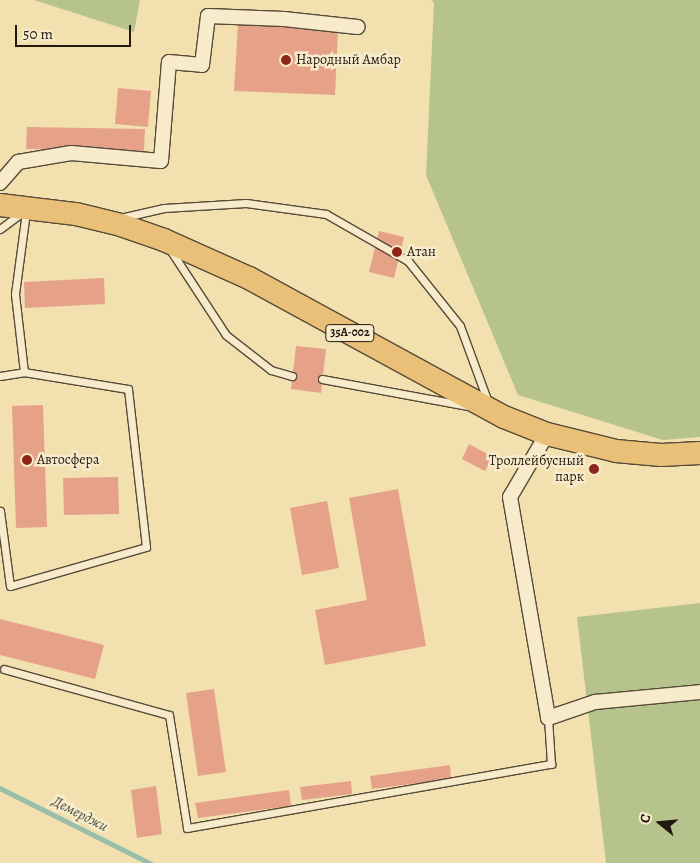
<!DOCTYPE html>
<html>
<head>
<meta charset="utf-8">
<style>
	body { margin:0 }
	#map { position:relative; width:700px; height:863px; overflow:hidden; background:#f3e0af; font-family:Alegreya,serif }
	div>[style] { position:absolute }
	.green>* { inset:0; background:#b7c38d }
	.stream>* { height:4.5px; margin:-2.25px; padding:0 2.25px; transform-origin:2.25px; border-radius:2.25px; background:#9bbdab }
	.building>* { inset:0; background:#e6a189 }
	.roads { filter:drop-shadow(1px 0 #564a38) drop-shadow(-1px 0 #564a38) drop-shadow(0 1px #564a38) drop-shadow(0 -1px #564a38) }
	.service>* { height:7px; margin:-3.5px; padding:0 3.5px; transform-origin:3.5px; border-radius:3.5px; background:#f7ebcb }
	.minor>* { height:14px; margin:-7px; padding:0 7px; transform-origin:7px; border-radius:7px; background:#f7ebcb }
	.trunk>* { height:22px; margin:-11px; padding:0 11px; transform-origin:11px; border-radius:11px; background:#eac078 }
	.dots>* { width:14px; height:14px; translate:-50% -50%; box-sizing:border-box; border:2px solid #f7ebcb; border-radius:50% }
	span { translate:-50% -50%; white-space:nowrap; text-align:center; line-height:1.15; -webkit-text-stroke:5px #f7ebcb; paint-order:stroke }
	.shield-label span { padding:1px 4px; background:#f7ebcb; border:1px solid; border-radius:4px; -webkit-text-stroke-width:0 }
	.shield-label { font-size:12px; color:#221810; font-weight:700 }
	.poi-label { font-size:14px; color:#221810 }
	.left { translate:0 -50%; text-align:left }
	.right { translate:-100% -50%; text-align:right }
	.water-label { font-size:15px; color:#4c5246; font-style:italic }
	.north { position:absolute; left:635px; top:798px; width:50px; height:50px; -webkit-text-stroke:4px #f7ebcb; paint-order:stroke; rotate:287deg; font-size:14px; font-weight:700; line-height:20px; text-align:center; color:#221810 }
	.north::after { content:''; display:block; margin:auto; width:18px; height:22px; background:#221810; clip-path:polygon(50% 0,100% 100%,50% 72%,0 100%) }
	.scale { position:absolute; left:15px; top:25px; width:116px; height:22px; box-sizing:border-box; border:2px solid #221810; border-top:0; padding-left:6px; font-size:15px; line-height:18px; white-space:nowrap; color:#221810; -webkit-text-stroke:4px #f7ebcb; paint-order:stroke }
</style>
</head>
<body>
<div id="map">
	<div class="green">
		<i style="clip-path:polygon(34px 0,140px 0,134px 32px)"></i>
		<i style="clip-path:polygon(431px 0,700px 0,700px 437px,663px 440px,518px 395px,426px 175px,434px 3px)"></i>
		<i style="clip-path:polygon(700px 603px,700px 863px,606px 863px,577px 617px)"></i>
	</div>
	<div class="stream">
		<i style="left:0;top:788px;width:168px;rotate:26.6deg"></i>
	</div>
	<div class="building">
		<i style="clip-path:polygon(238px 24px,338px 29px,335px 95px,234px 91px)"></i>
		<i style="clip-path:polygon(118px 88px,151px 91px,148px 127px,115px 124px)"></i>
		<i style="clip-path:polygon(27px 127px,145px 129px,144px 151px,26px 149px)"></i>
		<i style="clip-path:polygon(379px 231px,404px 237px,394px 278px,369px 272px)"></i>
		<i style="clip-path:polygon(104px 278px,105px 304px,25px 308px,24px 282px)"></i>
		<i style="clip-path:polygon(296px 346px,326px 349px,321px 393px,291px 389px)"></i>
		<i style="clip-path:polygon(43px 405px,47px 527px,16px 528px,12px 406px)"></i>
		<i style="clip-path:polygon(469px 444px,493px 457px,485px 471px,462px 459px)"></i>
		<i style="clip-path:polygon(118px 477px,119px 514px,64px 515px,63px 478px)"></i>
		<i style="clip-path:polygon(398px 489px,426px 646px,325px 665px,315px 610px,367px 600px,349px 498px)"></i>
		<i style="clip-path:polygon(327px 501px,339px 568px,302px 575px,290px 508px)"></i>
		<i style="clip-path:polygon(0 619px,104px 645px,95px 679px,0 655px)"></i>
		<i style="clip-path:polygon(214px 689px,226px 772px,198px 776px,186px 693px)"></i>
		<i style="clip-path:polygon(450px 765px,451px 779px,372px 789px,370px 776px)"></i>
		<i style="clip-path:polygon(351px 781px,352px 794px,302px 800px,300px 787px)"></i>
		<i style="clip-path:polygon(156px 786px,162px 834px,137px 838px,131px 790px)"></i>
		<i style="clip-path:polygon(289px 790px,291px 806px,198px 818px,195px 803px)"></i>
	</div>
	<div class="roads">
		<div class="service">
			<i style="left:120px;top:218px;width:45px;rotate:-12.8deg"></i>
			<i style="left:164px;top:208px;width:82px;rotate:-3.5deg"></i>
			<i style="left:246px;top:203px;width:81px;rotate:7.8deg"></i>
			<i style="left:326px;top:214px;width:95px;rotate:29.8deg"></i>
			<i style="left:408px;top:261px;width:83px;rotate:51.3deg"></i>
			<i style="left:460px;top:326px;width:81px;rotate:69.8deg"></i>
			<i style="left:0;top:229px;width:26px;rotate:-37deg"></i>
			<i style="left:171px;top:251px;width:100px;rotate:56.8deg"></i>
			<i style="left:226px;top:335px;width:57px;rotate:37.9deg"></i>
			<i style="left:271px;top:370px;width:22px;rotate:16deg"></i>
			<i style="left:24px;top:372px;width:79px;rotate:-96.6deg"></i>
			<i style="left:15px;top:294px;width:83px;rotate:-82.4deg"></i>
			<i style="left:0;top:376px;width:24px;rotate:-9deg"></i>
			<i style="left:24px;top:372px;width:105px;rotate:9.3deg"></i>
			<i style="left:128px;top:389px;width:159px;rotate:83.5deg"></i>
			<i style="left:146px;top:547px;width:141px;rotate:164deg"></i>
			<i style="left:10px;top:586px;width:76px;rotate:-97.6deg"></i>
			<i style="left:322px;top:379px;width:147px;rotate:10.5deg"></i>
			<i style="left:4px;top:669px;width:171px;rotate:15.6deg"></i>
			<i style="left:169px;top:715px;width:114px;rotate:80.9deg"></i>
			<i style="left:187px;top:828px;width:370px;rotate:-10deg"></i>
			<i style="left:551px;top:764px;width:46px;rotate:-93.7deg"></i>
		</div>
		<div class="minor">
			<i style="left:0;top:183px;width:28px;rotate:-49deg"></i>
			<i style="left:18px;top:162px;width:54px;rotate:-9.6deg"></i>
			<i style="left:71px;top:153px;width:90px;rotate:5.1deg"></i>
			<i style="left:161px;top:161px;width:99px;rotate:-85.4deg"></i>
			<i style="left:169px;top:62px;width:33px;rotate:5deg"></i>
			<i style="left:202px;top:65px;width:49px;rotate:-83deg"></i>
			<i style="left:208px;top:16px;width:76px;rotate:2.3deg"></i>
			<i style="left:284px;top:19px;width:74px;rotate:6.2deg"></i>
			<i style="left:547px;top:434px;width:73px;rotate:120.4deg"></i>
			<i style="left:510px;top:497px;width:224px;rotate:80.2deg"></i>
			<i style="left:548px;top:718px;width:50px;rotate:-18.8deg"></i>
			<i style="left:595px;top:702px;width:105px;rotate:-5.4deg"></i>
		</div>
		<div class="trunk">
			<i style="left:0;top:205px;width:77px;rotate:6.8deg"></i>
			<i style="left:76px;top:214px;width:46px;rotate:13.7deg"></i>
			<i style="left:121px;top:225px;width:46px;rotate:19.2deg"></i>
			<i style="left:164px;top:240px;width:93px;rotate:24.1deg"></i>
			<i style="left:249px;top:278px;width:290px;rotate:28.6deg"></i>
			<i style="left:504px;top:417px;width:46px;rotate:21.6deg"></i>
			<i style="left:547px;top:434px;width:71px;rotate:13.8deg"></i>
			<i style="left:616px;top:451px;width:45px;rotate:5.1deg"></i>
			<i style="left:661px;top:455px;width:39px;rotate:-3deg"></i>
		</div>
	</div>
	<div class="dots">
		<i style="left:286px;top:60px;background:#8f2418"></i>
		<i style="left:397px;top:252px;background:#8f2418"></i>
		<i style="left:27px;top:460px;background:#8f2418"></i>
		<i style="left:594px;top:469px;background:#8f2418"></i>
	</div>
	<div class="shield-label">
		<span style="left:350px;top:333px">35А-002</span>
	</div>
	<div class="poi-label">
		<span class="left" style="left:296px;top:60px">Народный Амбар</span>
		<span class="left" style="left:407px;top:252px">Атан</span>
		<span class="left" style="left:37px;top:460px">Автосфера</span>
		<span class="right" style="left:584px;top:469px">Троллейбусный<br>парк</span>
	</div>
	<div class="water-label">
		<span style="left:80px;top:814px;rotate:27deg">Демерджи</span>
	</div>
	<div class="north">С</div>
	<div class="scale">50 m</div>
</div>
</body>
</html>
